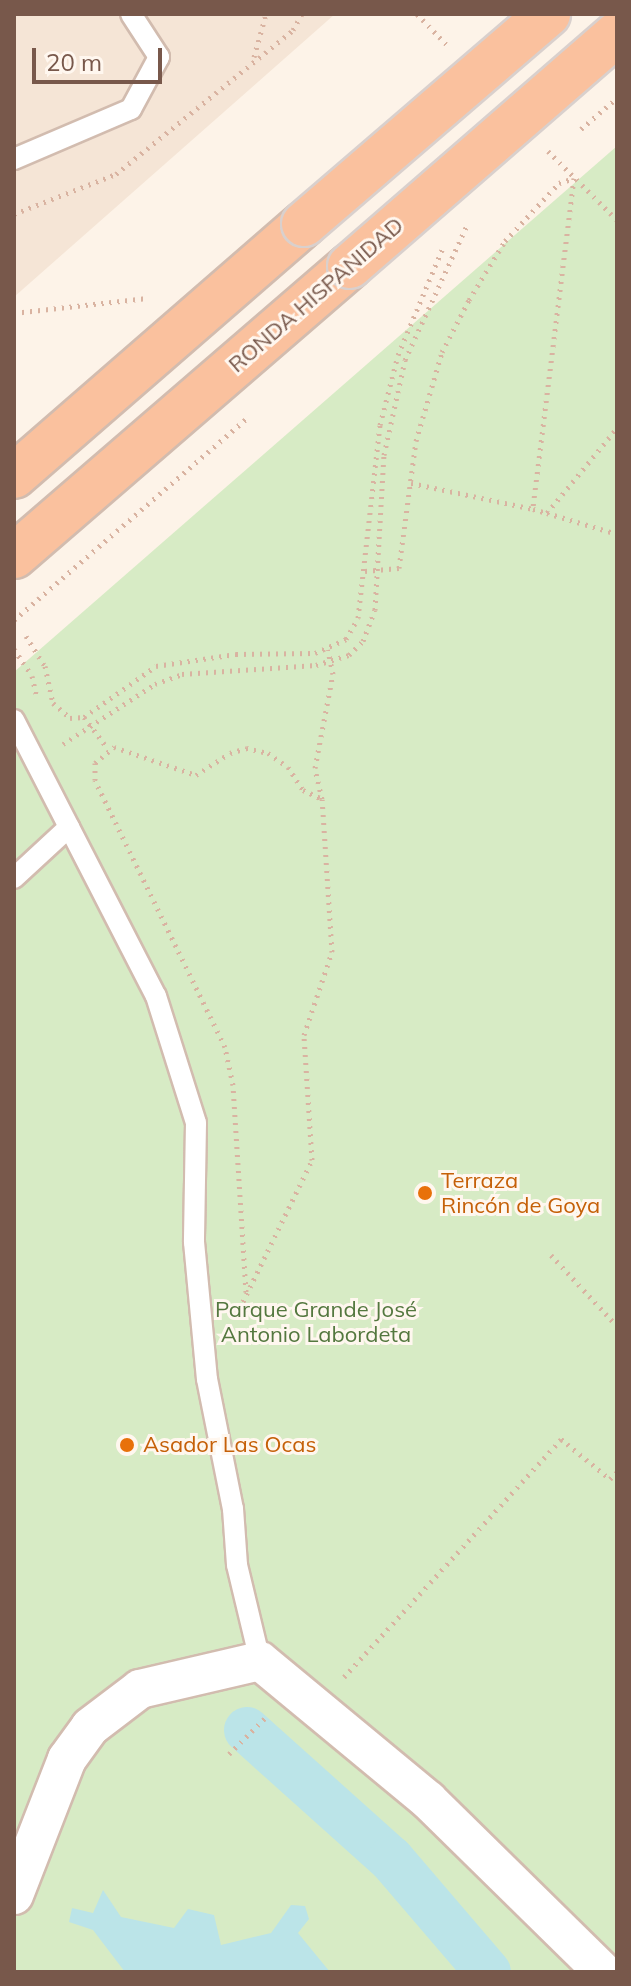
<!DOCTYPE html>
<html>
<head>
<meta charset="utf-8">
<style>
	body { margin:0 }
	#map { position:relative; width:631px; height:1986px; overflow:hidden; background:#fdf3e8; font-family:Mulish,sans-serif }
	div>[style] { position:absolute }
	.residential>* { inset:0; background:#f5e5d6 }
	.green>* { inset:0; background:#d7ebc5 }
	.water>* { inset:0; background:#bbe4e8 }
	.canal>* { height:46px; margin:-23px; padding:0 23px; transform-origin:23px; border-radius:23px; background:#bbe4e8 }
	.path>* { height:5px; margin-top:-2.5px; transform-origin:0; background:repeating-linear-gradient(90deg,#d9b3a1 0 2px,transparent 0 8px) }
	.roads { filter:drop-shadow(2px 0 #d2bcaf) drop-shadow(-2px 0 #d2bcaf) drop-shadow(0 2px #d2bcaf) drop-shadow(0 -2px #d2bcaf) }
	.service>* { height:20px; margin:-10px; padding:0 10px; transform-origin:10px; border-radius:10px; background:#fff }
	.minor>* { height:38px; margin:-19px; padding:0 19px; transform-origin:19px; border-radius:19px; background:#fff }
	.trunk>* { height:44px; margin:-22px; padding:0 22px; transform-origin:22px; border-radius:22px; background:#fac19e }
	.path-bridge>* { height:5px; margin-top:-2.5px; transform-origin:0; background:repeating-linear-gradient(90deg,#d9b3a1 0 2px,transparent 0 8px) }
	.bridges { filter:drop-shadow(2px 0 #d9d0cd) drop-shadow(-2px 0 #d9d0cd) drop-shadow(0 2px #d9d0cd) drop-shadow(0 -2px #d9d0cd) }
	.trunk-bridge>* { height:44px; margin:-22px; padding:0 22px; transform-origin:22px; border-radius:22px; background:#fac19e }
	.dots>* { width:22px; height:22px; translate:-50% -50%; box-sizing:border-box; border:4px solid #fff7ef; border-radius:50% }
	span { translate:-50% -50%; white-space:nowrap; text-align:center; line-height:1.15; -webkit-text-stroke:6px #fff7ef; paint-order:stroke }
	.street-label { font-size:22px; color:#78584b }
	.food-label { font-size:22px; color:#c56008 }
	.left { translate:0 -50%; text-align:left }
	.park-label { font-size:22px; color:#54783f }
	.frame { position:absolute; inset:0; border:16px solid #78584b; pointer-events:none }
	.scale { position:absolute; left:32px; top:48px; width:130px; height:36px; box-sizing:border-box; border:4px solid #78584b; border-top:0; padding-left:10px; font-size:24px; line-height:28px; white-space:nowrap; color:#78584b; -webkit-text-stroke:6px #fff7ef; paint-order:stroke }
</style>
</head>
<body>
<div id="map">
	<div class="residential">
		<i style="clip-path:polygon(14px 14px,335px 14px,14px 297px)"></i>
	</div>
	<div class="green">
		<i style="clip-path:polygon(617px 146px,617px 1972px,14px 1972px,14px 672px)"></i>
	</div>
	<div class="water">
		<i style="clip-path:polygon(103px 1890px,121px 1917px,174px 1928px,188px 1909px,214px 1915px,221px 1945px,271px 1933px,291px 1905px,305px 1906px,309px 1919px,298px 1933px,330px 1972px,125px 1972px,93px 1930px,69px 1922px,72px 1908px,93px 1913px)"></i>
	</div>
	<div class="canal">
		<i style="left:247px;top:1730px;width:193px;rotate:41.9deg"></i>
		<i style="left:391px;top:1859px;width:149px;rotate:49.4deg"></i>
	</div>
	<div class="path">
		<i style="left:417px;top:14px;width:43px;rotate:45.9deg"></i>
		<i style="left:254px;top:57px;width:45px;rotate:-74.4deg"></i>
		<i style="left:548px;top:151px;width:98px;rotate:45deg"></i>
		<i style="left:14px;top:214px;width:110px;rotate:-21.4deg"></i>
		<i style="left:116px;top:174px;width:228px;rotate:-39.1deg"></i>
		<i style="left:293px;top:30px;width:18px;rotate:-61deg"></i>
		<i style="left:14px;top:313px;width:134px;rotate:-6.4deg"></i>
		<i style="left:411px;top:483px;width:125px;rotate:12deg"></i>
		<i style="left:547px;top:513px;width:73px;rotate:16.7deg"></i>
		<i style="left:365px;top:571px;width:34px;rotate:-5deg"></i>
		<i style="left:399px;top:568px;width:128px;rotate:-82.4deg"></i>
		<i style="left:416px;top:441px;width:93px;rotate:-73.7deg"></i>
		<i style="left:442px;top:352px;width:59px;rotate:-62.6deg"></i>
		<i style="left:469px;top:300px;width:69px;rotate:-58.6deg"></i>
		<i style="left:505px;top:241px;width:79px;rotate:-47deg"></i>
		<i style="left:559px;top:183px;width:16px;rotate:-18deg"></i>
		<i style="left:574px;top:178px;width:334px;rotate:97.1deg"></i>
		<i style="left:533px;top:509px;width:15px;rotate:16deg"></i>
		<i style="left:547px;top:513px;width:110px;rotate:-50.5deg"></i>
		<i style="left:14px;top:620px;width:307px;rotate:-40.9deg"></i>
		<i style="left:26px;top:636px;width:36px;rotate:58deg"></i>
		<i style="left:45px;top:666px;width:38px;rotate:78deg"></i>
		<i style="left:53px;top:703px;width:23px;rotate:41deg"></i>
		<i style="left:70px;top:718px;width:14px;rotate:-4deg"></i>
		<i style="left:84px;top:717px;width:88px;rotate:-35.3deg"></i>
		<i style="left:156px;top:666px;width:81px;rotate:-8.5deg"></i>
		<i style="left:236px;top:654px;width:79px;rotate:-0.7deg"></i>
		<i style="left:315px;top:653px;width:34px;rotate:-24deg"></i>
		<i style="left:346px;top:639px;width:24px;rotate:-60deg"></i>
		<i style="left:358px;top:618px;width:194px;rotate:-83.5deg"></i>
		<i style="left:380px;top:425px;width:72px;rotate:-75.6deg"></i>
		<i style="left:398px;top:355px;width:119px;rotate:-67.3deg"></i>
		<i style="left:14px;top:649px;width:32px;rotate:56deg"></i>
		<i style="left:32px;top:676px;width:23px;rotate:77deg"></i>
		<i style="left:84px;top:717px;width:38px;rotate:53deg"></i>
		<i style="left:63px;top:744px;width:110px;rotate:-33.1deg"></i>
		<i style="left:155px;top:684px;width:29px;rotate:-20deg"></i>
		<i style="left:182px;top:674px;width:134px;rotate:-3.8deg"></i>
		<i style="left:316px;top:665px;width:34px;rotate:-17deg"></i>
		<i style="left:349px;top:655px;width:20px;rotate:-45deg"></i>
		<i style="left:363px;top:641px;width:33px;rotate:-69deg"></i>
		<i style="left:375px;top:610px;width:155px;rotate:-86.7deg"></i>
		<i style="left:384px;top:455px;width:97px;rotate:-77.5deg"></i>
		<i style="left:405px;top:360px;width:151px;rotate:-65.3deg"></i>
		<i style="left:551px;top:1255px;width:97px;rotate:47.1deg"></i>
		<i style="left:246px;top:1292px;width:207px;rotate:-93.6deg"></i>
		<i style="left:233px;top:1085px;width:39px;rotate:-102deg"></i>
		<i style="left:225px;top:1047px;width:297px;rotate:-116deg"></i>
		<i style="left:95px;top:780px;width:17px;rotate:-90deg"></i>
		<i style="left:95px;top:763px;width:25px;rotate:-40deg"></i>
		<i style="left:114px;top:747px;width:87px;rotate:18.9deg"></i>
		<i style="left:196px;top:775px;width:40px;rotate:-32.9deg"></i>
		<i style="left:230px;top:753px;width:17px;rotate:-17deg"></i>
		<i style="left:246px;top:748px;width:23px;rotate:13deg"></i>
		<i style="left:268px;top:753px;width:24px;rotate:35deg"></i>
		<i style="left:288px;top:767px;width:27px;rotate:57deg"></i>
		<i style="left:303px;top:790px;width:21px;rotate:25deg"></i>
		<i style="left:236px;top:1316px;width:174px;rotate:-64deg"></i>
		<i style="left:312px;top:1160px;width:125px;rotate:-93.7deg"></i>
		<i style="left:304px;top:1035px;width:88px;rotate:-71.4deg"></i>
		<i style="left:332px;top:952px;width:153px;rotate:-93.7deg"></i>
		<i style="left:322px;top:799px;width:32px;rotate:-103deg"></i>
		<i style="left:315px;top:768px;width:96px;rotate:-79.2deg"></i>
		<i style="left:333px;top:674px;width:25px;rotate:-102deg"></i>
		<i style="left:344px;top:1677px;width:322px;rotate:-47.6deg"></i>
		<i style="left:561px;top:1439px;width:63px;rotate:39.2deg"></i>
		<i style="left:610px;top:1479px;width:10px;rotate:-45deg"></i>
		<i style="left:229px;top:1754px;width:51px;rotate:-45deg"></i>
	</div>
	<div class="roads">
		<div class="service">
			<i style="left:14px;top:159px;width:127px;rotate:-23.1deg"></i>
			<i style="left:131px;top:109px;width:59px;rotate:-61.7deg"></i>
			<i style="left:159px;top:57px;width:51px;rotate:-123.1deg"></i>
			<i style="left:14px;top:720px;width:310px;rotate:62.8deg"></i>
			<i style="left:156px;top:996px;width:133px;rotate:72.5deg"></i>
			<i style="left:196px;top:1123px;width:119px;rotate:91deg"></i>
			<i style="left:194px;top:1242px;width:138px;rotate:84.6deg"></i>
			<i style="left:207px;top:1379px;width:133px;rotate:78.7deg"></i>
			<i style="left:233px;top:1509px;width:56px;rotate:85.9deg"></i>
			<i style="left:237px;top:1565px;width:99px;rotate:76.5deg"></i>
			<i style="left:14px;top:878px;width:75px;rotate:-42.8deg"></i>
		</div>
		<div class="minor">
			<i style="left:14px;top:1895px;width:146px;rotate:-68.7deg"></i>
			<i style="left:67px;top:1759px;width:39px;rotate:-54deg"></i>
			<i style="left:90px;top:1727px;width:63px;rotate:-37.2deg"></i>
			<i style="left:140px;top:1689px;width:123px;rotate:-13.1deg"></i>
			<i style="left:260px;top:1661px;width:218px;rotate:39.6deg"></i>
			<i style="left:428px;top:1800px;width:245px;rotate:44.5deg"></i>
		</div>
		<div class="trunk">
			<i style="left:14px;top:476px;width:384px;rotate:-41deg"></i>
			<i style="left:14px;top:556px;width:444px;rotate:-40.8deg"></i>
		</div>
	</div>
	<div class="path-bridge">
		<i style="left:581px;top:129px;width:48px;rotate:-40.7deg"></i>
	</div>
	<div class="bridges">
		<div class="trunk-bridge">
			<i style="left:304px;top:224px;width:322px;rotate:-40.7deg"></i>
			<i style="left:350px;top:266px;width:354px;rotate:-41deg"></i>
		</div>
	</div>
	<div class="dots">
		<i style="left:425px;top:1193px;background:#e8710a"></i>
		<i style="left:127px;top:1445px;background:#e8710a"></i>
	</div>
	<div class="street-label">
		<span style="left:316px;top:295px;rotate:-41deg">RONDA HISPANIDAD</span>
	</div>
	<div class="food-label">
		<span class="left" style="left:441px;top:1193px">Terraza<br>Rincón de Goya</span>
		<span class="left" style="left:143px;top:1445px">Asador Las Ocas</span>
	</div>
	<div class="park-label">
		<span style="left:316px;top:1322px">Parque Grande José<br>Antonio Labordeta</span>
	</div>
	<div class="frame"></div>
	<div class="scale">20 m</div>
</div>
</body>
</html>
